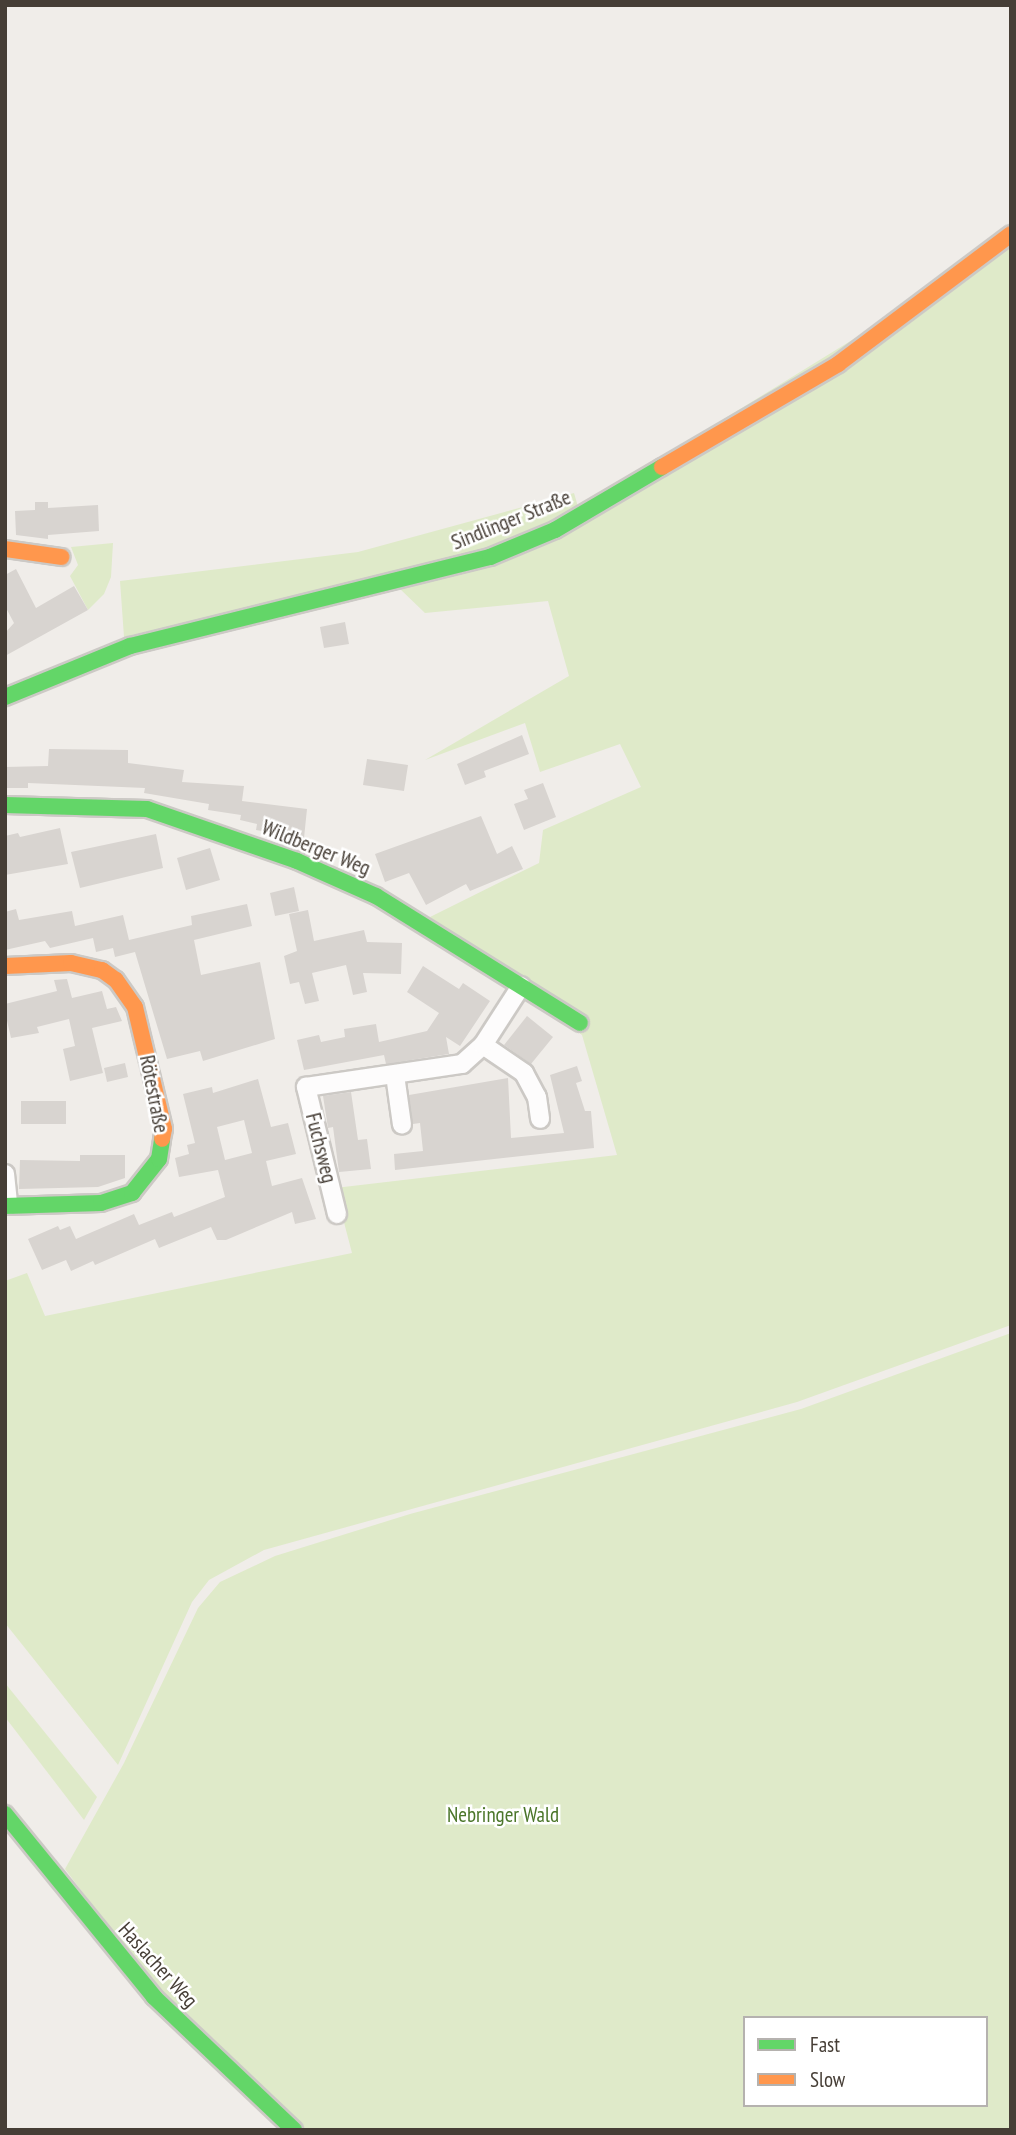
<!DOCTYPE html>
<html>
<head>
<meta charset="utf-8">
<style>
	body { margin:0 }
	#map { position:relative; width:1016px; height:2135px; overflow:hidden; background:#f0ede9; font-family:"PT Sans Narrow",sans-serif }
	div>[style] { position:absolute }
	.green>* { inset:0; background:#dfeac9 }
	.building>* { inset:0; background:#d8d4d0 }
	.roads { filter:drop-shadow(2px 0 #ccc9c5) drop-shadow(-2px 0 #ccc9c5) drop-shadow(0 2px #ccc9c5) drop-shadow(0 -2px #ccc9c5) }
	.street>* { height:18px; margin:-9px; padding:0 9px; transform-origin:9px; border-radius:9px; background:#fdfcfc }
	.fast>* { height:16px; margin:-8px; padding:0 8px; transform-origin:8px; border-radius:8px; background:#63d668 }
	.slow>* { height:16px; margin:-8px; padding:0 8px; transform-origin:8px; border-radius:8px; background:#ff974d }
	span { translate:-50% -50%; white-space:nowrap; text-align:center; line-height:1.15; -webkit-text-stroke:5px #fff; paint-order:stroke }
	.street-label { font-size:21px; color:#463e36 }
	.park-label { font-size:21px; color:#4b762a }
	.frame { position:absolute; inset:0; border:7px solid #463e36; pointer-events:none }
	.legend { position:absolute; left:743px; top:2016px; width:245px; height:91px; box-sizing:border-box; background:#fff; border:2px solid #b5b2af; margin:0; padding:9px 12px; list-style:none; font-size:21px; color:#463e36 }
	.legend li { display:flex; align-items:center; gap:14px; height:35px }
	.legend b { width:35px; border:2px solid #b5b2af }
</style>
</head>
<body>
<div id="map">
	<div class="green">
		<i style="clip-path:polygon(1011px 242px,1011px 1325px,797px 1402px,264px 1550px,209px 1580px,192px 1602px,118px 1765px,5px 1623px,5px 1281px,27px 1273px,45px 1316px,352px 1253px,335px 1188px,617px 1155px,582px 1035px,430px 917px,539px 863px,543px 830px,641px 787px,620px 744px,540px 772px,525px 723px,425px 760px,569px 676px,548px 601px,425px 613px,399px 588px,492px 562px)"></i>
		<i style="clip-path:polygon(574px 493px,579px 510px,485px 551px,124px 637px,120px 581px,358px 552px)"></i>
		<i style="clip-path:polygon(113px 543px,111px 577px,104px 594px,88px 610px,70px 576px,78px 565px,71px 547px)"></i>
		<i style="clip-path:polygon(evenodd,1011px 1333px,1011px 2130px,301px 2130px,159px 1993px,65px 1869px,124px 1763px,198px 1608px,220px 1582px,275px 1556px,410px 1514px,801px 1409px,1011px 1333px,745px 2018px,986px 2018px,986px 2105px,745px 2105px,745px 2018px)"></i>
		<i style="clip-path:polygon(5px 1683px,97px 1797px,84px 1820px,5px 1717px)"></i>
	</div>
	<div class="building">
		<i style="clip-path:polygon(35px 502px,48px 502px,48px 508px,98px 505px,99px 531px,48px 535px,48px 539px,16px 535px,15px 511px,35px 510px)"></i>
		<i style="clip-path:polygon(16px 569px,36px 608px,74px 586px,88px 610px,5px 656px,5px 633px,14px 623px,5px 606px,5px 575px)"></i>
		<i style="clip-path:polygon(345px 622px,349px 644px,324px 648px,320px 627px)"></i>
		<i style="clip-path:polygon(522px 735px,529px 754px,484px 771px,486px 777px,465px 785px,457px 764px)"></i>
		<i style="clip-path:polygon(49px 749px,128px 750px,128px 763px,184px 770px,182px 782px,244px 786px,242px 801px,307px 809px,304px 838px,256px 830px,257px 824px,240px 820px,241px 815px,208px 810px,209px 804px,144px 793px,145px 788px,28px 783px,28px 788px,5px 788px,5px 767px,48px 766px)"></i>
		<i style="clip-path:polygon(367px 759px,408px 765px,404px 791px,363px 785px)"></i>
		<i style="clip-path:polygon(543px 783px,556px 817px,524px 830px,514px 804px,528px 799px,524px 790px)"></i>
		<i style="clip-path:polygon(481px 816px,497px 854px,512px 846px,523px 869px,470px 891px,466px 884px,426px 905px,409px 873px,385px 882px,375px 854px)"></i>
		<i style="clip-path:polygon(60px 828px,68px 864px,5px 875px,5px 836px,18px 833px,20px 837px)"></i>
		<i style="clip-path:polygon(156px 834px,163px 868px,80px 888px,71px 852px)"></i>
		<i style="clip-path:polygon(210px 848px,220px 880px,186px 890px,177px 858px)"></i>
		<i style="clip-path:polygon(294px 887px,299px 911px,275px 916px,270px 893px)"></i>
		<i style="clip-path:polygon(247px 904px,252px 926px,194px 940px,201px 975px,260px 962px,275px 1039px,203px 1061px,200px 1051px,167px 1059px,135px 952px,115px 957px,113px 948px,96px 952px,93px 938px,50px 948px,45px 941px,5px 950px,5px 912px,16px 909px,19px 920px,72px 911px,75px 926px,123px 915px,129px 940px,192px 925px,191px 916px)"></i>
		<i style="clip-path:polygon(308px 910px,314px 941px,364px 930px,367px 942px,402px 943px,401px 974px,363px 973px,367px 992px,353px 995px,346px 965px,312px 973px,319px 1001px,305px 1004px,299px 982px,290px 984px,284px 956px,297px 951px,289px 914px)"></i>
		<i style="clip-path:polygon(423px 966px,459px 989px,463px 983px,490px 1001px,460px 1046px,446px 1037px,449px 1054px,386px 1064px,384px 1055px,304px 1070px,297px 1040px,319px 1035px,321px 1042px,345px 1037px,344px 1029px,376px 1024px,379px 1042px,427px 1031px,439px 1013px,407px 992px)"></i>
		<i style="clip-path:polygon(67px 979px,72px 998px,102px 991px,107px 1009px,116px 1007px,122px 1021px,92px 1028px,103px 1073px,70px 1081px,63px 1049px,75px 1046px,69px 1019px,37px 1027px,39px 1033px,11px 1038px,5px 1012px,5px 1004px,57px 991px,54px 980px)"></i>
		<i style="clip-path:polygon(527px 1016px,553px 1037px,531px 1064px,504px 1045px)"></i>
		<i style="clip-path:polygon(125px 1063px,128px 1077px,107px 1082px,104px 1068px)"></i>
		<i style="clip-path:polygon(577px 1066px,582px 1081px,576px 1083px,585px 1111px,591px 1111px,594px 1148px,395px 1170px,394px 1154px,423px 1151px,420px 1123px,413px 1124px,409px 1095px,508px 1078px,511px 1138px,564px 1133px,550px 1075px)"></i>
		<i style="clip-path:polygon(evenodd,258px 1079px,271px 1127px,288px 1123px,296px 1154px,266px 1161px,272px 1186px,302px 1178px,316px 1219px,295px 1224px,292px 1212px,226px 1240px,217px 1240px,211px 1227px,159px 1248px,155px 1239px,95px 1265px,93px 1261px,71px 1271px,66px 1260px,42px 1270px,28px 1239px,58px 1226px,60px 1230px,70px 1226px,76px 1239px,134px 1214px,139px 1225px,172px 1212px,174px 1217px,225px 1197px,218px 1170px,179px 1177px,175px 1158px,189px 1154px,187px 1145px,195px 1143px,183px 1094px,212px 1087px,213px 1093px,258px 1079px,244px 1120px,252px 1153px,225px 1160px,217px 1127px,244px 1120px)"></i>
		<i style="clip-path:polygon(351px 1092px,358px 1140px,367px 1139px,371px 1169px,339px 1172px,333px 1127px,328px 1128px,323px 1096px)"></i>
		<i style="clip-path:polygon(21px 1101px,66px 1101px,66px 1124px,21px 1124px)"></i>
		<i style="clip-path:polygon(80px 1155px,125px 1155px,125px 1178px,98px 1187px,19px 1189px,20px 1160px,80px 1161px)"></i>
	</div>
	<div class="roads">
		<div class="street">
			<i style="left:483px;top:1045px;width:50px;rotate:34.3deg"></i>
			<i style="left:524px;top:1073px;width:27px;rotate:62deg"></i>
			<i style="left:537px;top:1097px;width:22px;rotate:82deg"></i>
			<i style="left:395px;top:1075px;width:50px;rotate:82deg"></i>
			<i style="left:5px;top:1174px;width:31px;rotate:84deg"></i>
			<i style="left:337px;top:1214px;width:131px;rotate:-103.7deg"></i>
			<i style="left:306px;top:1087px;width:158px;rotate:-8.4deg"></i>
			<i style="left:462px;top:1064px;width:28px;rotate:-42deg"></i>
			<i style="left:483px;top:1045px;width:70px;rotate:-57.2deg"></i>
		</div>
		<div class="fast">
			<i style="left:5px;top:697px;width:135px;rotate:-22.2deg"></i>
			<i style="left:130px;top:646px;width:371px;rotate:-13.9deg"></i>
			<i style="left:490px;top:557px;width:70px;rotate:-22.6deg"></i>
			<i style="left:555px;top:530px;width:124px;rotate:-30.5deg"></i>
			<i style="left:5px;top:805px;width:142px;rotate:1.6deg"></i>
			<i style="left:147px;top:809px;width:159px;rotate:19.1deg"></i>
			<i style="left:297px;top:861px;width:86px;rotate:23.9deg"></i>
			<i style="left:376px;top:896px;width:240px;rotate:31.9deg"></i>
			<i style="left:5px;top:1206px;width:96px;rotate:-1.8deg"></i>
			<i style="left:101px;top:1203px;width:33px;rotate:-18deg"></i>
			<i style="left:132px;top:1193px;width:43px;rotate:-51.5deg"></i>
			<i style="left:159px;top:1159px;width:20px;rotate:-81deg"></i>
			<i style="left:5px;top:1814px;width:236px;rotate:50.8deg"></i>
			<i style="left:154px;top:1997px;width:193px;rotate:43.5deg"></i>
		</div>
		<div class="slow">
			<i style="left:662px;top:467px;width:204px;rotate:-30.3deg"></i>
			<i style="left:838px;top:364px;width:216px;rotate:-36.9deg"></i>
			<i style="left:5px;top:549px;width:57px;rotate:8.1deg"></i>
			<i style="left:5px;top:966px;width:66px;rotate:-2.6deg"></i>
			<i style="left:71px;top:963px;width:32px;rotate:13deg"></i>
			<i style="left:102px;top:970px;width:17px;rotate:36deg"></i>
			<i style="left:116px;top:980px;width:33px;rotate:55deg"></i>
			<i style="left:135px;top:1007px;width:125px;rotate:76.6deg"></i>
			<i style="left:164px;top:1129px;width:10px;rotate:101deg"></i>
		</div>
	</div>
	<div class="street-label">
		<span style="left:511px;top:520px;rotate:-22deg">Sindlinger Straße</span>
		<span style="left:316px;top:848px;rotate:22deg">Wildberger Weg</span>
		<span style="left:154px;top:1094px;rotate:79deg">Rötestraße</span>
		<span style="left:321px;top:1148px;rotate:76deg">Fuchsweg</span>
		<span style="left:158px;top:1965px;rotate:48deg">Haslacher Weg</span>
	</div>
	<div class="park-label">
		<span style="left:503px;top:1815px">Nebringer Wald</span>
	</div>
	<div class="frame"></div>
	<ul class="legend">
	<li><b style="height:9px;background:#63d668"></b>Fast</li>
	<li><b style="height:9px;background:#ff974d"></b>Slow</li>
	</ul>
</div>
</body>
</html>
